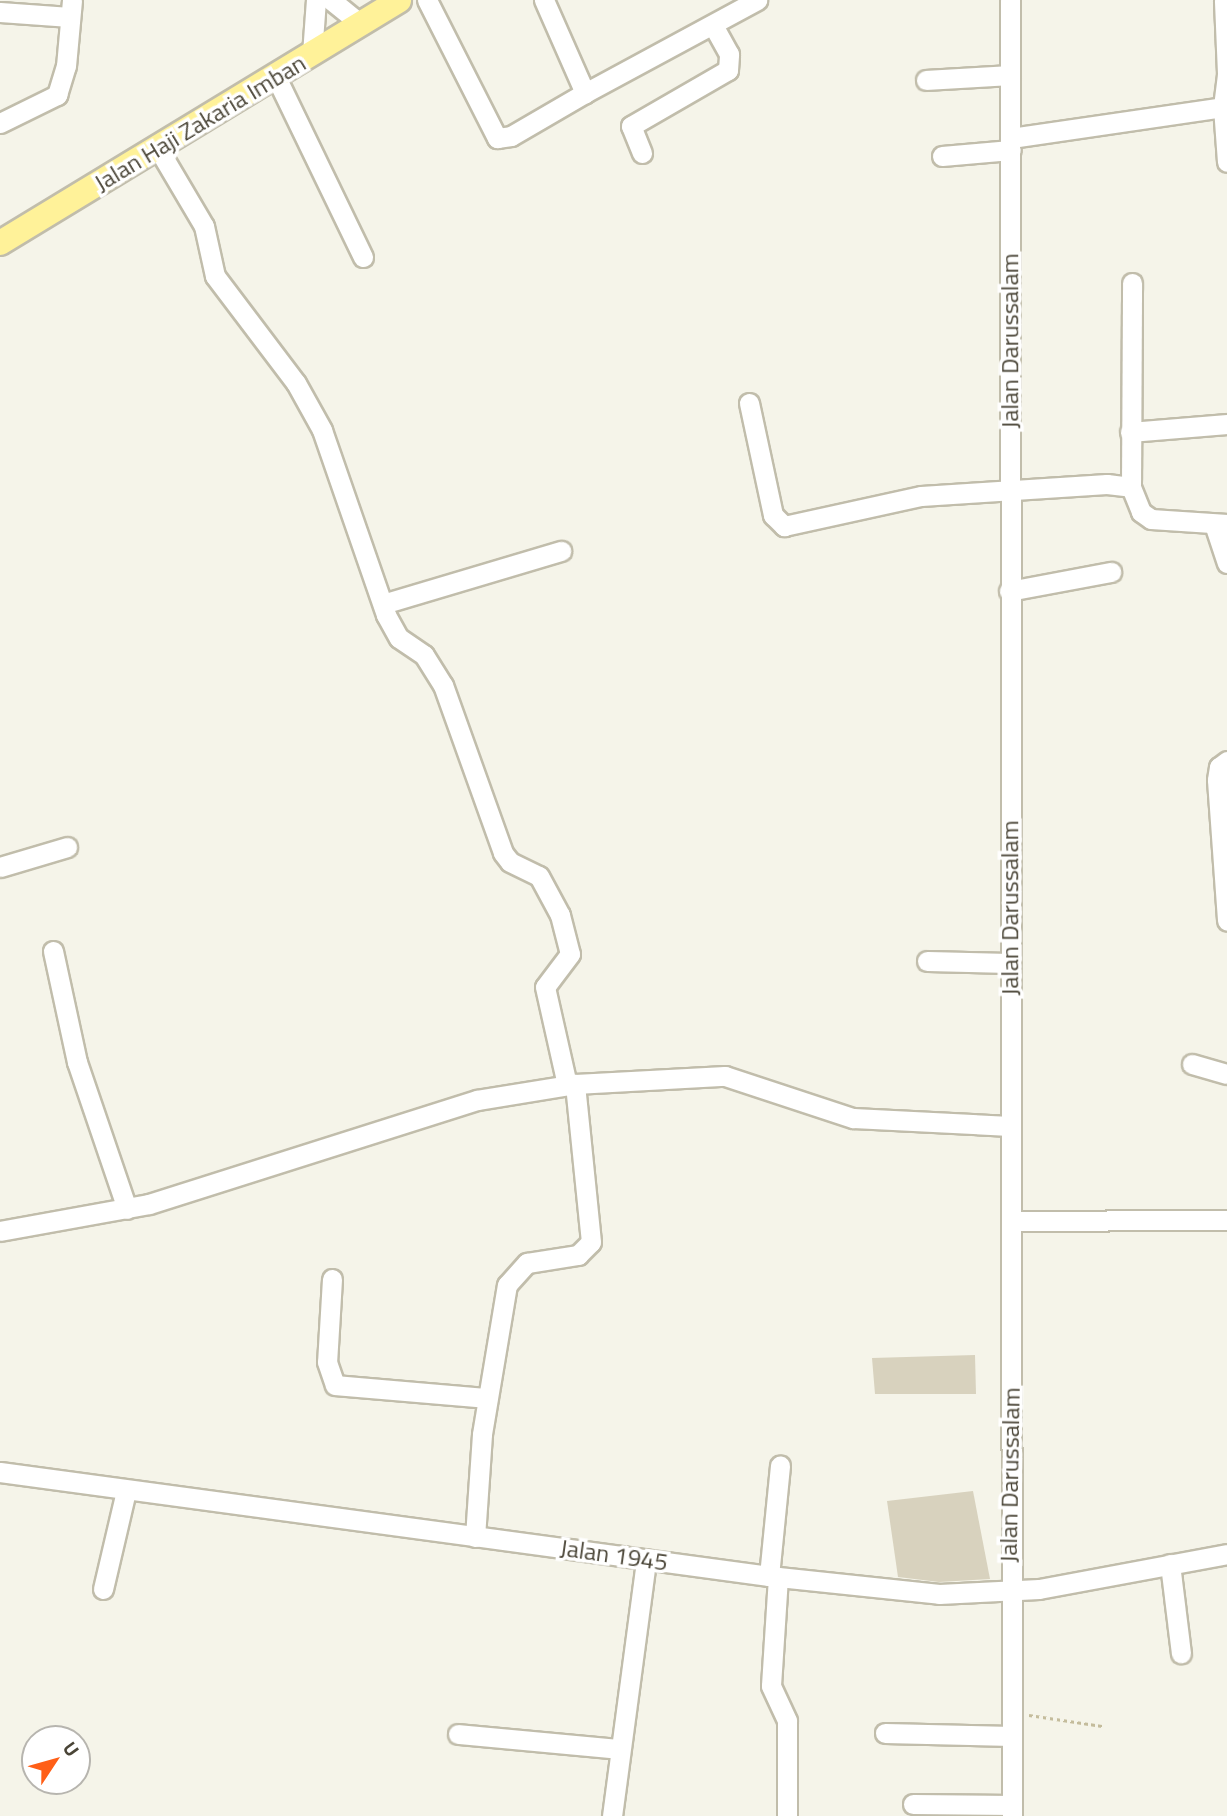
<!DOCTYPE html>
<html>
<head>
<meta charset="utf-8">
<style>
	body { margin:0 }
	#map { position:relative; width:1227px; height:1816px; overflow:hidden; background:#f5f4e9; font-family:"Titillium Web",sans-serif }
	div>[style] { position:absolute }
	.building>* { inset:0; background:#d8d2be }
	.path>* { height:2.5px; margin-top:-1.25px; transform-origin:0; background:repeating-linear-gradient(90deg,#c4bc9c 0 3.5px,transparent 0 7px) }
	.roads { filter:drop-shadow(2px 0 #c1bdab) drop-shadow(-2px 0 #c1bdab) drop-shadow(0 2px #c1bdab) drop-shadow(0 -2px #c1bdab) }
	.minor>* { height:19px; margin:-9.5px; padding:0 9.5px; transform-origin:9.5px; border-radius:9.5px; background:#fff }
	.major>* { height:24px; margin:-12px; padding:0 12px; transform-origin:12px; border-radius:12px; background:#fff299 }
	span { translate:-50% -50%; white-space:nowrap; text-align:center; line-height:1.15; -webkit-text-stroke:7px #fff; paint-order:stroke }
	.street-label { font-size:24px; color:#4a4537 }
	.north { position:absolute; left:21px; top:1725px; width:70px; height:70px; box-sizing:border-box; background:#fff; border:2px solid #b7b5af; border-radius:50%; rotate:54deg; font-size:19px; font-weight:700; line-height:28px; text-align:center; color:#4a4537 }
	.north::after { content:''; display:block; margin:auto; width:24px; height:32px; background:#ff5f17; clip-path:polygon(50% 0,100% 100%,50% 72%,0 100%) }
</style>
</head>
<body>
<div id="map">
	<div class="building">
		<i style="clip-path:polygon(975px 1355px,976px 1394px,875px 1394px,872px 1358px)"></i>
		<i style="clip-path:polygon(973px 1491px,990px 1579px,939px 1582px,898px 1577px,887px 1501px)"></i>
	</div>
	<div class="path">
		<i style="left:1029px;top:1715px;width:74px;rotate:8.6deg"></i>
	</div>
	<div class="roads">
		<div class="minor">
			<i style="left:331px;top:0;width:38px;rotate:39deg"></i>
			<i style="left:427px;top:0;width:155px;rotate:63.1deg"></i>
			<i style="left:497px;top:138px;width:14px;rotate:-8deg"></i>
			<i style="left:511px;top:136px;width:86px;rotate:-30.2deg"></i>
			<i style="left:544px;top:0;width:102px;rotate:66.2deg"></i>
			<i style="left:585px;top:93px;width:196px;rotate:-28.4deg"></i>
			<i style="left:1010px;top:0;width:1816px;rotate:89.94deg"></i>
			<i style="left:0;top:12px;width:70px;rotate:4.1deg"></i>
			<i style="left:312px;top:54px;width:54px;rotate:-85.8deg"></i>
			<i style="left:276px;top:77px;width:200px;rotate:64.2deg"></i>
			<i style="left:926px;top:80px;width:84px;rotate:-3.4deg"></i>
			<i style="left:1223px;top:107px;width:34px;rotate:-83deg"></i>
			<i style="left:1227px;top:73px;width:73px;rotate:-92.4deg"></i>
			<i style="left:0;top:123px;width:64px;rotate:-26.2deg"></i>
			<i style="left:57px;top:95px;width:30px;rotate:-73deg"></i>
			<i style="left:66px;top:66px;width:66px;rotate:-84.8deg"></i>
			<i style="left:1011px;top:138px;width:214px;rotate:-8.3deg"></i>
			<i style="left:1223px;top:107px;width:55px;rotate:85.8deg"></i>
			<i style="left:159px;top:150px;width:88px;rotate:59.4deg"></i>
			<i style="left:204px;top:226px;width:51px;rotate:77.6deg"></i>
			<i style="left:215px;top:276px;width:134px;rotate:52.9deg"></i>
			<i style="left:296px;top:383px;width:54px;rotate:61deg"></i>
			<i style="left:322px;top:430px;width:196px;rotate:70.9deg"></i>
			<i style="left:386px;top:615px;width:26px;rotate:61deg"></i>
			<i style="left:399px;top:638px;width:30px;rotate:34deg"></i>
			<i style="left:424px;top:655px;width:36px;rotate:58deg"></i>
			<i style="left:443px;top:685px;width:178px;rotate:70.3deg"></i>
			<i style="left:503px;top:853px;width:11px;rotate:52deg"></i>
			<i style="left:510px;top:862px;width:32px;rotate:26deg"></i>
			<i style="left:539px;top:876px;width:44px;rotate:61.7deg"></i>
			<i style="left:560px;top:915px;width:40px;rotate:75.6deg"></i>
			<i style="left:570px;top:954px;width:41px;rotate:127.1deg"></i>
			<i style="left:545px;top:987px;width:100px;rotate:77.3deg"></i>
			<i style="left:642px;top:153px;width:29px;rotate:-112deg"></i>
			<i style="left:631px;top:126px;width:112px;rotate:-30deg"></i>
			<i style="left:728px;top:70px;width:16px;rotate:-86deg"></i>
			<i style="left:729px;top:54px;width:33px;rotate:-119deg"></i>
			<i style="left:942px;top:156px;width:69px;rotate:-5deg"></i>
			<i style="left:749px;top:403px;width:115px;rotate:77.9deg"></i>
			<i style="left:773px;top:515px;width:16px;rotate:45deg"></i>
			<i style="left:784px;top:526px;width:140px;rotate:-12.4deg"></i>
			<i style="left:921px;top:496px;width:186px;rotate:-3.7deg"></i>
			<i style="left:1107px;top:484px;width:24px;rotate:7deg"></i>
			<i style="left:1131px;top:487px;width:27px;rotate:68deg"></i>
			<i style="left:1141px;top:512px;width:12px;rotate:35deg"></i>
			<i style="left:1151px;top:519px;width:76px;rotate:3.8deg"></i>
			<i style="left:1130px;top:432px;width:97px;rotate:-4.7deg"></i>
			<i style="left:1131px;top:487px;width:204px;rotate:-89.7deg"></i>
			<i style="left:1214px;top:524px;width:41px;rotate:71.6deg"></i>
			<i style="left:1009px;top:591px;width:104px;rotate:-10.6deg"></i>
			<i style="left:383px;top:604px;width:186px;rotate:-16.6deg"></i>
			<i style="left:1227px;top:761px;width:10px;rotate:143deg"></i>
			<i style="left:1219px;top:767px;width:13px;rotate:99deg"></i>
			<i style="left:1217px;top:780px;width:141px;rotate:85.9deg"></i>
			<i style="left:0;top:867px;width:70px;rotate:-16.6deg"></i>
			<i style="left:53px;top:951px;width:114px;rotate:77.8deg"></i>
			<i style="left:77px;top:1062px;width:155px;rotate:71.2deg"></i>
			<i style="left:927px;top:961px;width:83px;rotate:1.4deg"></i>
			<i style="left:1192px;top:1064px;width:36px;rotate:16deg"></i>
			<i style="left:1012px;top:1221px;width:215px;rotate:-0.3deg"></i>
			<i style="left:0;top:1231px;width:151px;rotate:-10.3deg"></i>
			<i style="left:149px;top:1204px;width:344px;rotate:-17.6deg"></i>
			<i style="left:477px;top:1100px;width:99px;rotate:-9.3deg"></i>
			<i style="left:575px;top:1084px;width:150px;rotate:-3.1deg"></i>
			<i style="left:725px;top:1076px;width:135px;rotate:18.2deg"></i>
			<i style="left:853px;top:1118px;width:157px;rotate:2.9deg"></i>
			<i style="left:332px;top:1279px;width:83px;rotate:93.4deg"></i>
			<i style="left:327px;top:1362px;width:24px;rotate:71deg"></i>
			<i style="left:335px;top:1385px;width:153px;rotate:4.9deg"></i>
			<i style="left:0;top:1472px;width:776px;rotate:7.7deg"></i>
			<i style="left:769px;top:1576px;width:171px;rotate:6deg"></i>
			<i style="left:939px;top:1594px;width:100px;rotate:-2.9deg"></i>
			<i style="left:1039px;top:1589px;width:191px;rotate:-10.5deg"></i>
			<i style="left:475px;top:1537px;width:103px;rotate:-86.1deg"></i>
			<i style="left:482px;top:1434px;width:151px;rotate:-80.5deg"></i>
			<i style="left:507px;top:1285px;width:30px;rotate:-48deg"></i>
			<i style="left:527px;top:1263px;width:52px;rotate:-8.9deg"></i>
			<i style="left:578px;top:1255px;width:18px;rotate:-45deg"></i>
			<i style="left:591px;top:1242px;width:159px;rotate:-95.8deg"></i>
			<i style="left:1170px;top:1564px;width:90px;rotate:83deg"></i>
			<i style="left:769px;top:1576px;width:111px;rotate:-84.3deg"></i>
			<i style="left:778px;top:1577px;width:109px;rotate:93.7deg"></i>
			<i style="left:771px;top:1686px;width:38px;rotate:65deg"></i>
			<i style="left:787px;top:1721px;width:95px;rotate:90deg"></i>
			<i style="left:103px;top:1589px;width:101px;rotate:-76.8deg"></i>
			<i style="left:885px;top:1733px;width:127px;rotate:1.4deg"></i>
			<i style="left:458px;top:1734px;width:162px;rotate:5.3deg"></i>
			<i style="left:913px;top:1804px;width:99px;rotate:0.6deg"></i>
			<i style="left:612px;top:1816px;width:258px;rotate:-82.4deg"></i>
		</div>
		<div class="major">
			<i style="left:0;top:243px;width:467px;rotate:-31.3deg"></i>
		</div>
	</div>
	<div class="street-label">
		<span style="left:200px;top:123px;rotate:-31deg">Jalan Haji Zakaria Imban</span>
		<span style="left:1010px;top:341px;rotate:-90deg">Jalan Darussalam</span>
		<span style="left:1010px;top:908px;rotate:-90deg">Jalan Darussalam</span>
		<span style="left:1010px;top:1475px;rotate:-89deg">Jalan Darussalam</span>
		<span style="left:614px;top:1555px;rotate:8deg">Jalan 1945</span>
	</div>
	<div class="north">U</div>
</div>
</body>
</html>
